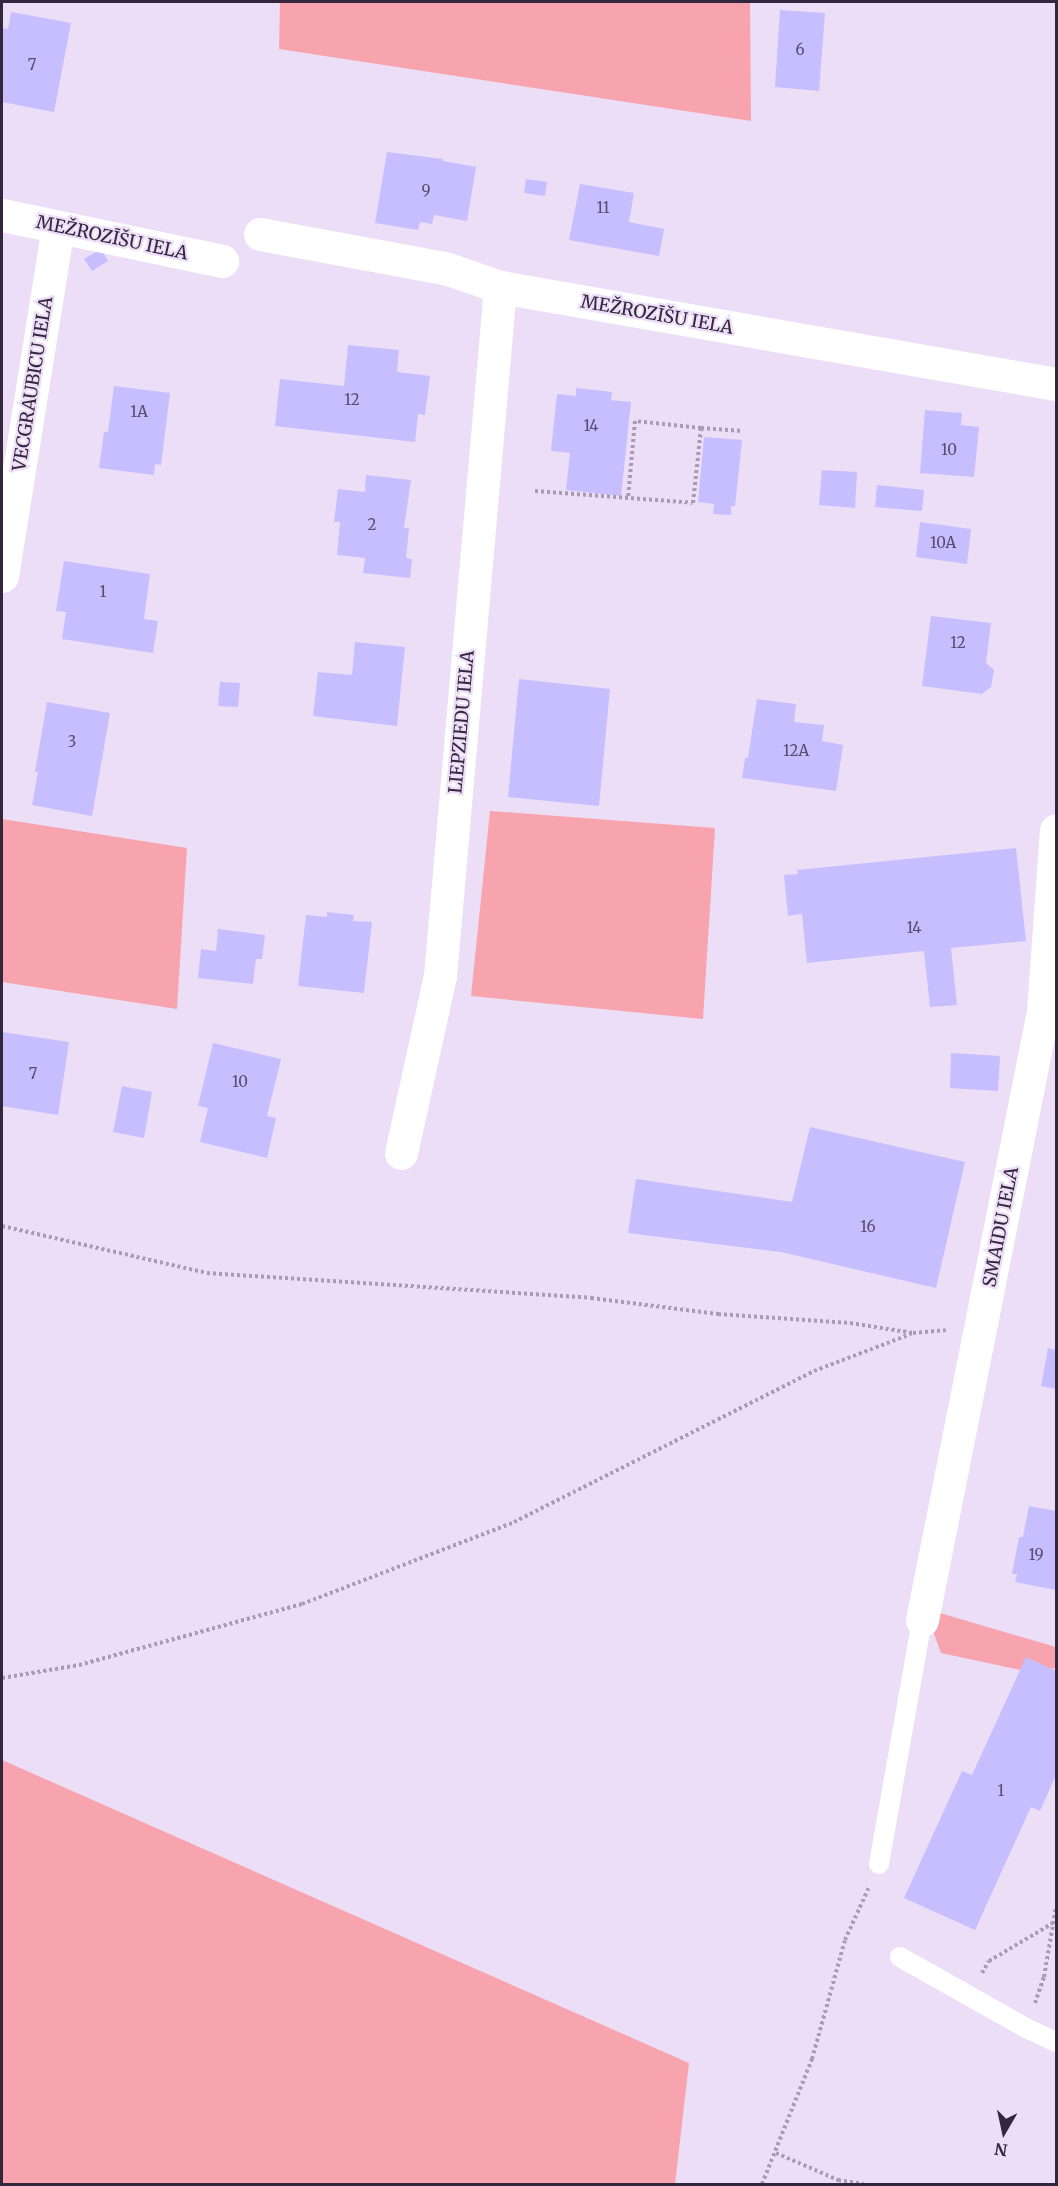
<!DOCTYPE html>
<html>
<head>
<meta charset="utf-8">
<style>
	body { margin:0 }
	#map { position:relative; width:1058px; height:2186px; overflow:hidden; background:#ecdef6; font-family:Merriweather,serif }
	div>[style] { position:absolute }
	.green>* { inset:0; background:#f8a4af }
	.building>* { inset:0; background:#c7beff }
	.path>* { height:4px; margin-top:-2px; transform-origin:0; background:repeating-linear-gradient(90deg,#a99bb3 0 3px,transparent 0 6px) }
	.lane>* { height:20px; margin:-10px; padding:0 10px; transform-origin:10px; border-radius:10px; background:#fff }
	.street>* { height:33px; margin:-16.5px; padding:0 16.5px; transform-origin:16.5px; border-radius:16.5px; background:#fff }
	span { translate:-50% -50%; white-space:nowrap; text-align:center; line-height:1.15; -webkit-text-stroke:4.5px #ecdef6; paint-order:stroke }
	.number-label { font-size:15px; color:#594c6e }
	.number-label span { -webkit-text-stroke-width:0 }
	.street-label { font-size:18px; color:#34263d }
	.frame { position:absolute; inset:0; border:3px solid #34263d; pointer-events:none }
	.north { position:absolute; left:974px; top:2102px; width:60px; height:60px; -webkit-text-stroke:4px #ecdef6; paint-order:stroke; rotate:189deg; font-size:16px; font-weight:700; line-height:24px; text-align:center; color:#34263d }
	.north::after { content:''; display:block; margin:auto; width:21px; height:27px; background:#34263d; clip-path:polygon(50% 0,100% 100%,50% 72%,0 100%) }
</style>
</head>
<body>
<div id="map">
	<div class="green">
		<i style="clip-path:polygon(280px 2px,750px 2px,751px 121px,279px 49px)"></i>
		<i style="clip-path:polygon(490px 811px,715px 828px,703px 1019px,471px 996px)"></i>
		<i style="clip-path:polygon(2px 819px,187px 848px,177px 1009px,2px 982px)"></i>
		<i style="clip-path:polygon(933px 1611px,1056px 1647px,1056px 1668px,1030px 1672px,941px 1653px,930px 1623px)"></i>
		<i style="clip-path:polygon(2px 1760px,689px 2063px,675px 2184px,2px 2184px)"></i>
	</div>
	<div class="building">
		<i style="clip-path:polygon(780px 10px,825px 13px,819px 91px,775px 87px)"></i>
		<i style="clip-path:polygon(11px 12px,71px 23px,54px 112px,2px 102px,2px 28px,8px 29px)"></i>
		<i style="clip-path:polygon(387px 152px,443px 159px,443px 161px,476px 167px,467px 221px,434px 215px,432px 224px,420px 222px,418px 230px,375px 223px)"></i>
		<i style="clip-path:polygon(526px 179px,547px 182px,545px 196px,524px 193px)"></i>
		<i style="clip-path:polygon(580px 184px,634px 193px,629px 222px,664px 229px,659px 256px,569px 240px)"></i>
		<i style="clip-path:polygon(101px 249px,108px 261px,92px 271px,84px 259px)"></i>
		<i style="clip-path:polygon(348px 345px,399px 350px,397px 372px,430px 376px,425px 415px,418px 414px,415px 442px,275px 426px,280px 379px,344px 386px)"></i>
		<i style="clip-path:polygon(114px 386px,170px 393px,161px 465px,155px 464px,154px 475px,99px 468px,104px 432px,108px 432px)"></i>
		<i style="clip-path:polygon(576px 388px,612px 392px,611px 400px,631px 402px,621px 496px,566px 490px,570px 453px,551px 451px,557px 394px,576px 396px)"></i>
		<i style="clip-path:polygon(925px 410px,962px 413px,961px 425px,979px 427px,974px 477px,920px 473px)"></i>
		<i style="clip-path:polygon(704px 437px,742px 440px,735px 506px,731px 506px,731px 515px,713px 514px,714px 504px,698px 502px)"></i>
		<i style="clip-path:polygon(822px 470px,857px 472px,855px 508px,819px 505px)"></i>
		<i style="clip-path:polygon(366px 475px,411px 480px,404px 528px,409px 528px,406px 558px,412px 559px,410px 578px,363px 573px,365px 558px,337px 555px,340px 522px,334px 522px,338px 489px,365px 492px)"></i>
		<i style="clip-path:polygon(877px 485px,924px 490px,922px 511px,875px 507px)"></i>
		<i style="clip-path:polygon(920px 522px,971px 529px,967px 564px,916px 557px)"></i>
		<i style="clip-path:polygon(64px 561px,150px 574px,144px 619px,158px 621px,153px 653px,62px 639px,66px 612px,56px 611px)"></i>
		<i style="clip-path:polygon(931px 616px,991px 623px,986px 663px,994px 670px,991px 687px,982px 694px,922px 686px)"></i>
		<i style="clip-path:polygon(355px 642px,405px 647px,397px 726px,313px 716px,318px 672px,352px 675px)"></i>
		<i style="clip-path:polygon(519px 679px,610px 689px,599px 806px,508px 797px)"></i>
		<i style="clip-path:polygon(220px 682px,240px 683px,238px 707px,218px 706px)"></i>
		<i style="clip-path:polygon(757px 699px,796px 704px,794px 722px,824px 725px,822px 741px,843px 745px,836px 791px,742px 778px,745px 758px,748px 758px)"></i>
		<i style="clip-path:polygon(47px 702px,110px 713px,92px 816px,32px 805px,38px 772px,35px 772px)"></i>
		<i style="clip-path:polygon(1016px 848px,1026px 941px,951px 948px,957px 1005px,930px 1007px,924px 951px,807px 963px,802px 914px,788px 916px,784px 875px,798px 874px,797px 870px)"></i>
		<i style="clip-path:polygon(327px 912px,354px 915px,353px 921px,372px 922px,364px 993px,298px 986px,306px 915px,327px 917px)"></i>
		<i style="clip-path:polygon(218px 929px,265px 935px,262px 959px,256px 959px,253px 984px,198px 978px,201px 949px,216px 951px)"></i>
		<i style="clip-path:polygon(2px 1032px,69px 1042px,58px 1115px,2px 1106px)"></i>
		<i style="clip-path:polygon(213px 1043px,281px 1059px,267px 1116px,276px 1118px,267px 1158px,200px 1142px,208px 1108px,198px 1106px)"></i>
		<i style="clip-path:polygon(951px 1053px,1000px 1056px,998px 1091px,950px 1088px)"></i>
		<i style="clip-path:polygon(122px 1086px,152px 1092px,144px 1138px,113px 1132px)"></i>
		<i style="clip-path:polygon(810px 1127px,965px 1162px,936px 1288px,781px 1252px,628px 1233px,636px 1179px,792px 1202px)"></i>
		<i style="clip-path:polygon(1048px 1348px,1056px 1350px,1056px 1389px,1041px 1386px)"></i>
		<i style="clip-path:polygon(1029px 1506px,1056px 1511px,1056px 1590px,1015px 1582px,1017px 1574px,1012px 1574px,1019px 1537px,1023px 1537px)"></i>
		<i style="clip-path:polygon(1026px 1657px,1056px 1671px,1056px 1775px,1040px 1811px,1031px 1807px,975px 1930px,904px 1898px,962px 1771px,972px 1775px)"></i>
	</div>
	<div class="path">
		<i style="left:701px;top:428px;width:42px;rotate:4.1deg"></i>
		<i style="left:535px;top:491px;width:158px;rotate:4.3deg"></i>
		<i style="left:693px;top:503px;width:75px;rotate:-83.9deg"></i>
		<i style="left:701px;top:428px;width:66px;rotate:-173.9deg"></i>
		<i style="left:635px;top:421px;width:77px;rotate:95.2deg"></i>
		<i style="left:2px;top:1226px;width:210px;rotate:12.9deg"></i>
		<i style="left:207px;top:1273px;width:385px;rotate:3.7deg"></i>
		<i style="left:591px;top:1298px;width:128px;rotate:7.2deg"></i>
		<i style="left:718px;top:1314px;width:132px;rotate:3.9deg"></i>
		<i style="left:850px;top:1323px;width:64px;rotate:9deg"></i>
		<i style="left:913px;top:1333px;width:33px;rotate:-5deg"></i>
		<i style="left:2px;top:1678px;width:78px;rotate:-9.6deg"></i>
		<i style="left:79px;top:1665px;width:231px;rotate:-15.3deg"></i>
		<i style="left:302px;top:1604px;width:227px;rotate:-21.1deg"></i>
		<i style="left:514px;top:1522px;width:336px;rotate:-26.7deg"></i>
		<i style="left:814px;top:1371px;width:104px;rotate:-20.9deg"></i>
		<i style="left:982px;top:1973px;width:14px;rotate:-60deg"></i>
		<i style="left:989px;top:1961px;width:74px;rotate:-30.7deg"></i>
		<i style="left:1035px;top:2003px;width:28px;rotate:-71deg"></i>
		<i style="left:1044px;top:1977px;width:71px;rotate:-80.3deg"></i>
		<i style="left:776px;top:2153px;width:68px;rotate:23.5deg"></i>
		<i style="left:838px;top:2180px;width:26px;rotate:9deg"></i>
		<i style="left:762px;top:2184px;width:135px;rotate:-68.2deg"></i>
		<i style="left:812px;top:2059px;width:123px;rotate:-74.5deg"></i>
		<i style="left:845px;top:1940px;width:58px;rotate:-65.6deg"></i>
	</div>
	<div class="lane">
		<i style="left:879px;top:1864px;width:248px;rotate:-80deg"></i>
		<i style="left:900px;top:1957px;width:145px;rotate:29.4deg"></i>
		<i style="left:1026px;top:2028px;width:33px;rotate:25deg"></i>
	</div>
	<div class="street">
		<i style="left:2px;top:215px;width:225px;rotate:11.8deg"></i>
		<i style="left:260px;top:234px;width:191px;rotate:10.5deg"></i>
		<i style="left:448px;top:269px;width:55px;rotate:19.1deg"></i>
		<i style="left:500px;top:287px;width:564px;rotate:9.9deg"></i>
		<i style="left:2px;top:576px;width:353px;rotate:-80.9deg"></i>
		<i style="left:401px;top:1153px;width:181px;rotate:-77.6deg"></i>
		<i style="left:440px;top:976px;width:692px;rotate:-85.02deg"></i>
		<i style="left:922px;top:1620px;width:621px;rotate:-78.76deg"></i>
		<i style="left:1043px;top:1011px;width:181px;rotate:-85.9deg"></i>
	</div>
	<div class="number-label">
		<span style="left:800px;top:50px">6</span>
		<span style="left:32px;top:65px">7</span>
		<span style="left:426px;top:191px">9</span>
		<span style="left:603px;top:208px">11</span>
		<span style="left:352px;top:400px">12</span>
		<span style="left:139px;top:412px">1A</span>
		<span style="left:591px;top:426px">14</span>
		<span style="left:949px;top:450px">10</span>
		<span style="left:372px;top:525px">2</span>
		<span style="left:943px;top:543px">10A</span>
		<span style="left:103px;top:592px">1</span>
		<span style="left:958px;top:643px">12</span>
		<span style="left:72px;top:742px">3</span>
		<span style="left:796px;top:751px">12A</span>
		<span style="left:914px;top:928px">14</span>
		<span style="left:33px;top:1074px">7</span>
		<span style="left:240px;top:1082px">10</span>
		<span style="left:868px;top:1227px">16</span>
		<span style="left:1036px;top:1555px">19</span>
		<span style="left:1001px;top:1791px">1</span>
	</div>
	<div class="street-label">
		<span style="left:112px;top:238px;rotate:12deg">MEŽROZĪŠU IELA</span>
		<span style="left:657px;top:315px;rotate:10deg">MEŽROZĪŠU IELA</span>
		<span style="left:33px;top:384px;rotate:-81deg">VECGRAUBICU IELA</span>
		<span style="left:462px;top:722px;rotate:-85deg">LIEPZIEDU IELA</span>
		<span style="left:1001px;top:1227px;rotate:-79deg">SMAIDU IELA</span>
	</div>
	<div class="frame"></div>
	<div class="north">N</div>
</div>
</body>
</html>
